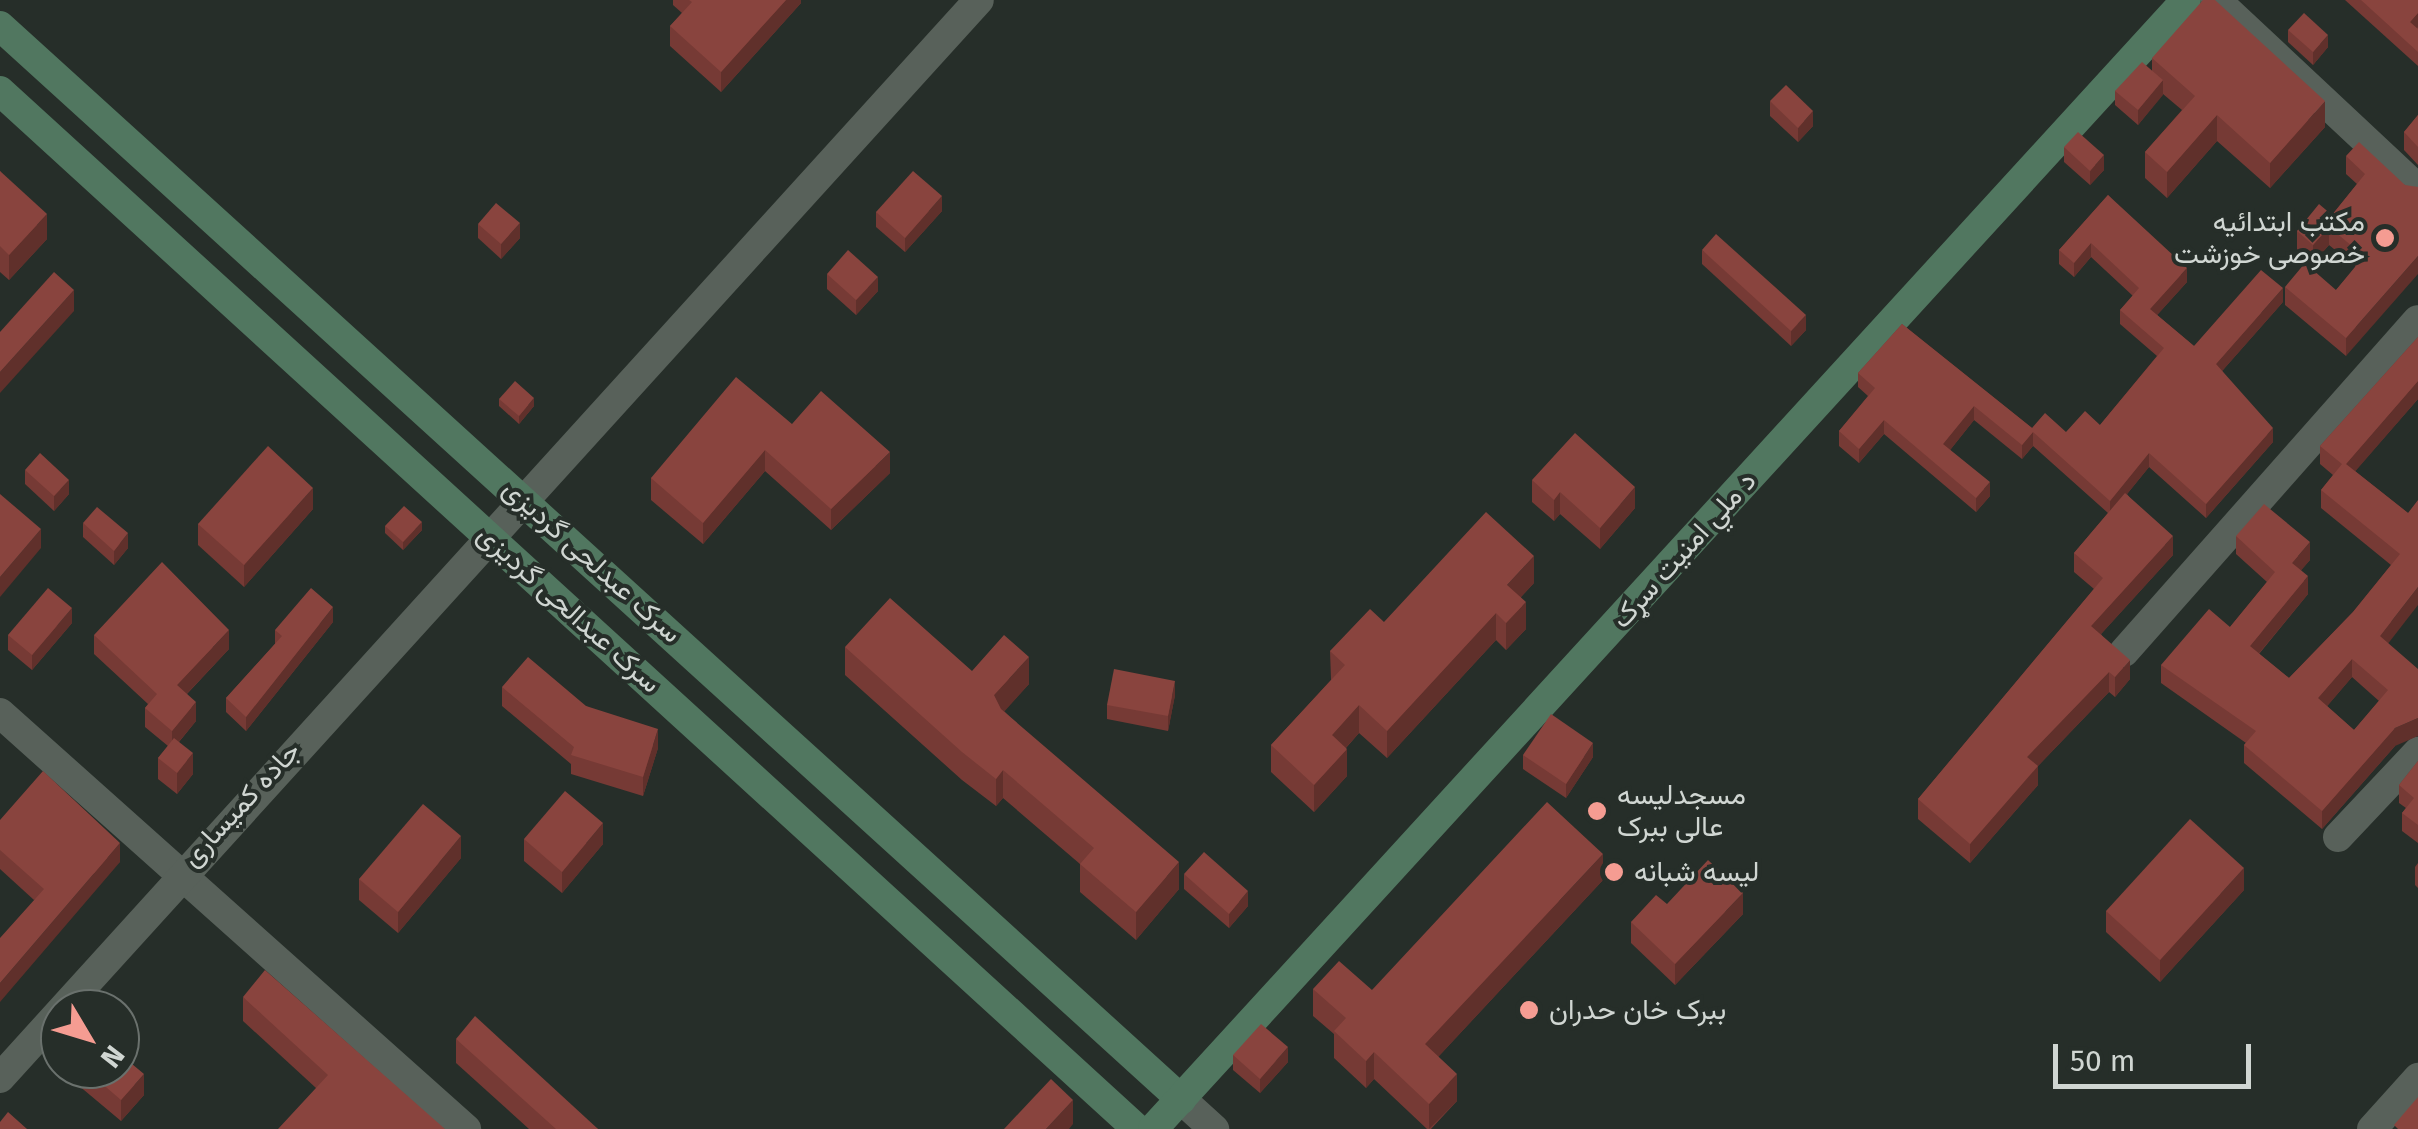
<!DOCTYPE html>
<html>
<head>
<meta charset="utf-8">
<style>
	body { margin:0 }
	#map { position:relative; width:2418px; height:1129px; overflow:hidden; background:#262e29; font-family:"Fira Sans",Vazirmatn,sans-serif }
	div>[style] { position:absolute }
	.street>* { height:30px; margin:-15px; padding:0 15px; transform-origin:15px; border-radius:15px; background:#58615a }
	.secondary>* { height:30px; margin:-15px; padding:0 15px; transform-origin:15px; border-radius:15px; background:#517760 }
	.wall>* { inset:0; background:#763a35 }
	.shaded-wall>* { inset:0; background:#60302b }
	.building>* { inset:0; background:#89443e }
	.dots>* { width:28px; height:28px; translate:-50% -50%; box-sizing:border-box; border:5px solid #262e29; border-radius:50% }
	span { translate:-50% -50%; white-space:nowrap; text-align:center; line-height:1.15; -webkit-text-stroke:8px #262e29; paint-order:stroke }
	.poi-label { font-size:28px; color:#d0d6d2 }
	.right { translate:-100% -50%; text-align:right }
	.left { translate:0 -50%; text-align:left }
	.street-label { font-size:28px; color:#d0d6d2 }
	.north { position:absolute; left:40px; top:989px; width:100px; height:100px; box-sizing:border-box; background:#262e29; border:2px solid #6a716d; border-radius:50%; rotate:128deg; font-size:28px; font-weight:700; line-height:40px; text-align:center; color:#d0d6d2 }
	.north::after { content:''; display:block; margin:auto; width:35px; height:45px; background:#f59c92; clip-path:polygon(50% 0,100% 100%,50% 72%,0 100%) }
	.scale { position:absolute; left:2053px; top:1044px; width:198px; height:45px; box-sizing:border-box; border:5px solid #d0d6d2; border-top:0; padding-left:12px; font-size:30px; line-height:35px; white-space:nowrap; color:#d0d6d2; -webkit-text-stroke:8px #262e29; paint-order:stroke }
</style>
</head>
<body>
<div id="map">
	<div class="street">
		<i style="left:2216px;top:0;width:277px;rotate:43.1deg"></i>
		<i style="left:2124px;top:652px;width:443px;rotate:-48.5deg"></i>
		<i style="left:0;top:713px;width:625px;rotate:41.76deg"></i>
		<i style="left:2338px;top:837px;width:117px;rotate:-46.7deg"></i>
		<i style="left:0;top:1078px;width:1456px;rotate:-47.76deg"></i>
		<i style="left:1181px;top:1099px;width:45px;rotate:42.3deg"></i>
		<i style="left:2372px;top:1129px;width:69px;rotate:-48deg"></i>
	</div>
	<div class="secondary">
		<i style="left:0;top:26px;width:1596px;rotate:42.26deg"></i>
		<i style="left:0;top:91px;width:1540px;rotate:42.39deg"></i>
		<i style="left:1153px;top:1129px;width:1530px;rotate:-47.54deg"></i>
	</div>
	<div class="wall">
		<i style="clip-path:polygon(673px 0,801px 0,801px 3px,721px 92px,670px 46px,670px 26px,682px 13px,673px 5px)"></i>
		<i style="clip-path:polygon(2345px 0,2418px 0,2418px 66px)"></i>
		<i style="clip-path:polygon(2288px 30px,2328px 47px,2313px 65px,2288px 42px)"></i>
		<i style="clip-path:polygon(2152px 58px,2325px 127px,2270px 188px,2217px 141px,2167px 198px,2145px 178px,2145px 152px,2182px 110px,2163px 94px,2138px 125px,2115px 105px,2115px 91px,2152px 71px)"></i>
		<i style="clip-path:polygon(1770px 101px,1813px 126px,1798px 142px,1770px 116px)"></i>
		<i style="clip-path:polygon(2418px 115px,2418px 165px,2404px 150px,2404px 132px)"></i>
		<i style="clip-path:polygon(2064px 147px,2104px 170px,2090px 185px,2064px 162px)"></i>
		<i style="clip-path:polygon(2346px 156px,2405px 185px,2346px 356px,2285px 305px,2285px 287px,2336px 290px,2356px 267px,2329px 245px,2313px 263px,2297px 249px,2297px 231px,2332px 215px,2357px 184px,2346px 174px)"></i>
		<i style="clip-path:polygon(0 171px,47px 239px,9px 280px,0 272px)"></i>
		<i style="clip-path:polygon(2108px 195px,2187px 282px,2157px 315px,2194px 346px,2283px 302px,2222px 371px,2273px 442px,2206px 518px,2149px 467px,2127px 494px,2173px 555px,2101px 634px,2130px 679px,2115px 697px,2109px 692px,2038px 766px,2038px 785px,1970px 863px,1918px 819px,1918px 799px,2094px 589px,2074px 572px,2074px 553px,2108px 513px,2033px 446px,2022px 459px,1974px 420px,1950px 450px,1990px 496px,1976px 512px,1884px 434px,1859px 463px,1839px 446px,1839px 431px,1868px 396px,1858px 387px,1858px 373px,1902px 324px,2032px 428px,2066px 432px,2100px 425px,2157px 356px,2120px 324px,2120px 310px,2133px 296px,2091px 257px,2074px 277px,2059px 264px,2059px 250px)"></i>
		<i style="clip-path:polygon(942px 211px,905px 252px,876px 227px,876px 212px)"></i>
		<i style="clip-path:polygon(478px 224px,520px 238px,501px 259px,478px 238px)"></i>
		<i style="clip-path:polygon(1702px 250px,1806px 330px,1791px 346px,1702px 264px)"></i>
		<i style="clip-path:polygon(827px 274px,878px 291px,856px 315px,827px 289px)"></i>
		<i style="clip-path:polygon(evenodd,2418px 337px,2418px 399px,2355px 471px,2408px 513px,2388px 643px,2395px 746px,2322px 829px,2244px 763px,2244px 745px,2246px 743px,2161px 683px,2161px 665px,2230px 627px,2267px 582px,2236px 554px,2236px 536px,2310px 560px,2301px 570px,2308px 594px,2259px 654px,2289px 678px,2353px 612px,2391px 565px,2321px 508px,2321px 490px,2333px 475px,2320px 464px,2320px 446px,2418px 337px,2352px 677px,2379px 701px,2354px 730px,2327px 706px,2352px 677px)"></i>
		<i style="clip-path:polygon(499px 399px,534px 406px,519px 424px,499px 406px)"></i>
		<i style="clip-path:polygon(792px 424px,890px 473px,831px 530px,765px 471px,703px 544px,651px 500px,651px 478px)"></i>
		<i style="clip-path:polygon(25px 470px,69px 494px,54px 511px,25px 484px)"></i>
		<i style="clip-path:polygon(1532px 480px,1635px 508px,1600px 549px,1560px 514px,1554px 521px,1532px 502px)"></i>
		<i style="clip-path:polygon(313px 509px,244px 587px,198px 545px,198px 524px)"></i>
		<i style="clip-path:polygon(83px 523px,128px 548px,114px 565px,83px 537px)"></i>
		<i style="clip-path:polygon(385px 526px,422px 530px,403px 550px,385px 533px)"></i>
		<i style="clip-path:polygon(1534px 583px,1521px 597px,1526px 629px,1506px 650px,1496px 640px,1387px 758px,1359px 733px,1346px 748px,1347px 776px,1314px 812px,1271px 772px,1271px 745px,1331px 680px,1330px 651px,1384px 622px)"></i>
		<i style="clip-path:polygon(333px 622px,246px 731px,226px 712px,226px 698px,275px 644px,275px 630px)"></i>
		<i style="clip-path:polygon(72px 623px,32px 670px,8px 650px,8px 635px)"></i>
		<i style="clip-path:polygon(94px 635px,229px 649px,187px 694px,196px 721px,179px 742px,193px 774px,177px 794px,158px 779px,158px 758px,168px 746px,145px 727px,145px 708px,148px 704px,94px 654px)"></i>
		<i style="clip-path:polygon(845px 647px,972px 671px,1029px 684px,1004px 711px,1179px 889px,1136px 940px,1080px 892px,1080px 864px,1003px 798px,996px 806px,962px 780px,845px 675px)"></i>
		<i style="clip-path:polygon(502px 687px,586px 706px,658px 748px,643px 796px,571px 774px,571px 764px,502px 706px)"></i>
		<i style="clip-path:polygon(1175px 695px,1168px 731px,1107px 719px,1107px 705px)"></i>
		<i style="clip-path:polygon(1523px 755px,1593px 757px,1566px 798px,1523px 769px)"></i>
		<i style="clip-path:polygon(2418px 761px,2418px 843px,2402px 831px,2402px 813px,2406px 808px,2399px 803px,2399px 785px)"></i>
		<i style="clip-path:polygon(0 820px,120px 862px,34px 900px,0 869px)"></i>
		<i style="clip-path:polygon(524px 839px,603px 844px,562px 893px,524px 861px)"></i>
		<i style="clip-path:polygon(461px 858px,398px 933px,359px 900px,359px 879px)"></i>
		<i style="clip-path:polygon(2418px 863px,2418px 888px,2415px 885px,2415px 867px)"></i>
		<i style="clip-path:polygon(1184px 874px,1248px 906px,1229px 928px,1184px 889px)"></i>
		<i style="clip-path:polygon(1603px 880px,1438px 1057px,1457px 1101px,1431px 1129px,1427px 1129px,1374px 1079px,1366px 1088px,1334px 1058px,1334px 1034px,1313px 1016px,1313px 989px,1372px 990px)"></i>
		<i style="clip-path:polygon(2244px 890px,2160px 982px,2106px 932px,2106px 911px)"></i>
		<i style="clip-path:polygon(1667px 904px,1743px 914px,1675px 985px,1631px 943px,1631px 922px)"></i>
		<i style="clip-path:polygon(243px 997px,445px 1129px,316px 1088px,243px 1021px)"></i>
		<i style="clip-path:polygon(60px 1023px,60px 1069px,120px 1069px,144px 1095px,121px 1121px,47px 1059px,47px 1038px)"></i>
		<i style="clip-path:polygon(456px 1039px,598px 1129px,529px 1129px,456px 1063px)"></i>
		<i style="clip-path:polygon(1233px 1055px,1288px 1062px,1260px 1093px,1233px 1070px)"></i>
	</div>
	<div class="shaded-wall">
		<i style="clip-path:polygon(786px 0,801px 0,801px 3px,721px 92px,721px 72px)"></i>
		<i style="clip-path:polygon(2418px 13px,2418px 27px,2410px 37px,2410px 22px)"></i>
		<i style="clip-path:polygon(2328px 35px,2328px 47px,2313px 65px,2313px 52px)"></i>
		<i style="clip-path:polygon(2163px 80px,2163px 95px,2138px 125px,2138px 110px)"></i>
		<i style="clip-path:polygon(2325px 101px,2325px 127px,2270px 188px,2270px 163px)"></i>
		<i style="clip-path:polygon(1813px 111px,1813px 126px,1798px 142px,1798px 128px)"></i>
		<i style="clip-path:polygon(2217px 115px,2217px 141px,2167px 198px,2167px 172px)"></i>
		<i style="clip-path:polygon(2104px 155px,2104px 170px,2090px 185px,2090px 171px)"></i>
		<i style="clip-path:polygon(942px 196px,942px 211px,905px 252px,905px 238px)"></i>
		<i style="clip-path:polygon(47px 214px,47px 239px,9px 280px,9px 255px)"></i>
		<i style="clip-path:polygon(520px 223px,520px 238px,501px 259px,501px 244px)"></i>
		<i style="clip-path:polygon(2329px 227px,2329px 245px,2313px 263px,2313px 245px)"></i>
		<i style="clip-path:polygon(2091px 243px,2091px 257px,2074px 277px,2074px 263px)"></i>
		<i style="clip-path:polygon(2418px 256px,2418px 274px,2346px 356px,2346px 338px)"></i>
		<i style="clip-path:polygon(2187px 268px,2187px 282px,2150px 323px,2150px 309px)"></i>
		<i style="clip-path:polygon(878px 277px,878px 291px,856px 315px,856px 300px)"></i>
		<i style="clip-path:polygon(2283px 288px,2283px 302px,2216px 378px,2216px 364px)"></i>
		<i style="clip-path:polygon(74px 290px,74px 311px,0 393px,0 372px)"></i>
		<i style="clip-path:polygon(1806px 315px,1806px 330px,1791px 346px,1791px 331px)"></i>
		<i style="clip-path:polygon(2418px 381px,2418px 399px,2346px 482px,2346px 464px)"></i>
		<i style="clip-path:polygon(534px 398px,534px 406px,519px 424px,519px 416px)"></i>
		<i style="clip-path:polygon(1974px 406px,1974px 420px,1943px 459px,1943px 444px)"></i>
		<i style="clip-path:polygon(1884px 420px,1884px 434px,1859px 463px,1859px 449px)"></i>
		<i style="clip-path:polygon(2273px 428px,2273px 442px,2206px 518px,2206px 504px)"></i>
		<i style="clip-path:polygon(2033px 432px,2033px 446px,2022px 459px,2022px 445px)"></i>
		<i style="clip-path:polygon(765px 450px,765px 471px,703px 544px,703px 523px)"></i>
		<i style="clip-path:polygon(890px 452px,890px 473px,831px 530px,831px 509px)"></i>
		<i style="clip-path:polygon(2149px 453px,2149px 467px,2110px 515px,2110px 501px)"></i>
		<i style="clip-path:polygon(69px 480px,69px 494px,54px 511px,54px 496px)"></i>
		<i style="clip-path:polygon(1990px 482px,1990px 496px,1976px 512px,1976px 498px)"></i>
		<i style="clip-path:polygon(1635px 487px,1635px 508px,1600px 549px,1600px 528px)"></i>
		<i style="clip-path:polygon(313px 488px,313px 509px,244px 587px,244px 565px)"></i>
		<i style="clip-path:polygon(1560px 492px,1560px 514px,1554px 521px,1554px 500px)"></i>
		<i style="clip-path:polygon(422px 522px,422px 530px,403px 550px,403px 542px)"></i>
		<i style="clip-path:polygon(41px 529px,41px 548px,0 597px,0 577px)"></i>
		<i style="clip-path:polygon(128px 533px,128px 548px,114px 565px,114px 551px)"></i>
		<i style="clip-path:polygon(2173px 536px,2173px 555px,2091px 645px,2091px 626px)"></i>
		<i style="clip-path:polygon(2310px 542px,2310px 560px,2292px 581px,2292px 563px)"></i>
		<i style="clip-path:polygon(1534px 556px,1534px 583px,1507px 612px,1507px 585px)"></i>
		<i style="clip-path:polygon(2308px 576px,2308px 594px,2250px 664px,2250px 646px)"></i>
		<i style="clip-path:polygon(2418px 587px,2418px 605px,2380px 654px,2380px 636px)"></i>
		<i style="clip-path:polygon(1526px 602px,1526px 629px,1506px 650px,1506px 623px)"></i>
		<i style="clip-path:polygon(333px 607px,333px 622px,246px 731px,246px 717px)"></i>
		<i style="clip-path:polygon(72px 608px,72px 623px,32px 670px,32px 655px)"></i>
		<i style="clip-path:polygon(1496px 613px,1496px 640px,1387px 758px,1387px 731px)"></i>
		<i style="clip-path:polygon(229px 630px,229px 649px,177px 704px,177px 685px)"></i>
		<i style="clip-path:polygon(1029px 657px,1029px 684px,994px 723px,994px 695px)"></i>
		<i style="clip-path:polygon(2352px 659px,2352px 677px,2318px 717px,2318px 698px)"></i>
		<i style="clip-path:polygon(2130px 660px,2130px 679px,2115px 697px,2115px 677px)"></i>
		<i style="clip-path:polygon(2109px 672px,2109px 692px,2038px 766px,2038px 785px,1970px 863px,1970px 844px,2027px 757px)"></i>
		<i style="clip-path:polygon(1175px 681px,1175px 695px,1168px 731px,1168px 716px)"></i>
		<i style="clip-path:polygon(196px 702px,196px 721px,172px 750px,172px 731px)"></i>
		<i style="clip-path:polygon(1359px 705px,1359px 733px,1332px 763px,1332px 735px)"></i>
		<i style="clip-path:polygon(2418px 718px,2418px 736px,2395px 746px,2322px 829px,2322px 811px,2395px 728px)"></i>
		<i style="clip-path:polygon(658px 729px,658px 748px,643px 796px,643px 777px)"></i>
		<i style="clip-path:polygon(1593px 743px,1593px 757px,1566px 798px,1566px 784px)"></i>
		<i style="clip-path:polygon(1347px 749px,1347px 776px,1314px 812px,1314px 785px)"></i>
		<i style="clip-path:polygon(193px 753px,193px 774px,177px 794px,177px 773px)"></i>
		<i style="clip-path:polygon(1003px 770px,1003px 798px,996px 806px,996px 779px)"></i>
		<i style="clip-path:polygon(603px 823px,603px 844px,562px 893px,562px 872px)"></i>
		<i style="clip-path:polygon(461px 836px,461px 858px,398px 933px,398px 912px)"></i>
		<i style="clip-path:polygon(120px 843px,120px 862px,0 1002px,0 983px)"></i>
		<i style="clip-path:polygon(1603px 854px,1603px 880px,1425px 1071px,1425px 1044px)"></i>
		<i style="clip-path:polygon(1179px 862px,1179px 889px,1136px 940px,1136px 912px)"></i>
		<i style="clip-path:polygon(2244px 868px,2244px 890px,2160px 982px,2160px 960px)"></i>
		<i style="clip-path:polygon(1248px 891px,1248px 906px,1229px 928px,1229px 914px)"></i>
		<i style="clip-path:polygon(1743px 893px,1743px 914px,1675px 985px,1675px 964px)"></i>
		<i style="clip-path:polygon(1288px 1047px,1288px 1062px,1260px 1093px,1260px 1079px)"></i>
		<i style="clip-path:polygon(1374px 1052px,1374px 1079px,1366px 1088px,1366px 1061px)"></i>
		<i style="clip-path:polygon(144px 1074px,144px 1095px,121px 1121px,121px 1100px)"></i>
		<i style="clip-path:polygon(1457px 1074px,1457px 1101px,1429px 1129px,1429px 1104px)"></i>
		<i style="clip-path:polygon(1073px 1100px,1073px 1124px,1069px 1129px,1046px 1129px)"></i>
	</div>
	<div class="building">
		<i style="clip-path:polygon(689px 0,786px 0,721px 72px,670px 26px,692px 2px)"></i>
		<i style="clip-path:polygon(2203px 0,2215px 0,2325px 101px,2270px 163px,2217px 115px,2167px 172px,2145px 152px,2195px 96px,2152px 58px)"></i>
		<i style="clip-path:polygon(2361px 0,2418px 0,2418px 13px,2410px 22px,2418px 29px,2418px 52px)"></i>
		<i style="clip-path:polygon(2304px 13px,2328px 35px,2313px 52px,2288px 30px)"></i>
		<i style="clip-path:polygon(2142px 62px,2163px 80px,2138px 110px,2115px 91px)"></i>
		<i style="clip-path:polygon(1786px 85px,1813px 111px,1798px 128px,1770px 101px)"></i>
		<i style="clip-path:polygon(2418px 115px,2418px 147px,2404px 132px)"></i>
		<i style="clip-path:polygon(2078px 132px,2104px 155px,2090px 171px,2064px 147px)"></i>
		<i style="clip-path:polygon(2359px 142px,2405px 185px,2418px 187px,2418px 256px,2346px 338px,2285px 287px,2305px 263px,2336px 290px,2364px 256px,2329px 227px,2313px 245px,2297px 231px,2319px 204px,2332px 215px,2365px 174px,2346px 156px)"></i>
		<i style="clip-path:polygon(0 171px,47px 214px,9px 255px,0 246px)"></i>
		<i style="clip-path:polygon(913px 171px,942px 196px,905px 238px,876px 212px)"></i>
		<i style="clip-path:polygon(2108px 195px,2187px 268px,2150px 309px,2194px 346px,2261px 270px,2283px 288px,2216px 364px,2273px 428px,2206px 504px,2149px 453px,2110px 501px,2033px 432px,2022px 445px,1974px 406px,1943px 444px,1990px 482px,1976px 498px,1884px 420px,1859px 449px,1839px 431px,1875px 388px,1858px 373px,1902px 324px,2032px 428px,2045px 413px,2066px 432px,2085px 411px,2100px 425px,2164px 348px,2120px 310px,2139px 288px,2091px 243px,2074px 263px,2059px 250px)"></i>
		<i style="clip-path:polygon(496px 203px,520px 223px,501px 244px,478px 224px)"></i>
		<i style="clip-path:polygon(1716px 234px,1806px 315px,1791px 331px,1702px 250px)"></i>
		<i style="clip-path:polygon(848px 250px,878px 277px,856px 300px,827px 274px)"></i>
		<i style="clip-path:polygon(54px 272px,74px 290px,0 372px,0 332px)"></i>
		<i style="clip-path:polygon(evenodd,2418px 337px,2418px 381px,2346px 464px,2408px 513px,2418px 500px,2418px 587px,2380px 636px,2418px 669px,2418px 718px,2395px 728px,2322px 811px,2244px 745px,2256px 731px,2161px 665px,2209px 609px,2230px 627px,2275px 572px,2236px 536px,2264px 504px,2310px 542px,2292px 563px,2308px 576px,2250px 646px,2289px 678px,2353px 612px,2400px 554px,2321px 490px,2342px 464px,2320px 446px,2418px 337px,2352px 659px,2388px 690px,2354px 730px,2318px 698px,2352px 659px)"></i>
		<i style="clip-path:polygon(736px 377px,792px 424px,821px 391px,890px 452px,831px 509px,765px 450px,703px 523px,651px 478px)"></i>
		<i style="clip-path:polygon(515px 381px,534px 398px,519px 416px,499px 399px)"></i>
		<i style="clip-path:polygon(1575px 433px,1635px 487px,1600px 528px,1560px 492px,1554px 500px,1532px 480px)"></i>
		<i style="clip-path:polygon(268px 446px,313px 488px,244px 565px,198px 524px)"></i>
		<i style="clip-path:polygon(40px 453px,69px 480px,54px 496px,25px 470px)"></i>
		<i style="clip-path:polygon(2125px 493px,2173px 536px,2091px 626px,2130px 660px,2115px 677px,2109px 672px,2027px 757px,2038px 766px,1970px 844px,1918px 799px,2103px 578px,2074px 553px)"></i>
		<i style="clip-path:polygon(0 494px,41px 529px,0 577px)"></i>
		<i style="clip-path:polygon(404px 506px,422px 522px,403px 542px,385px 526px)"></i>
		<i style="clip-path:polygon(97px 507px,128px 533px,114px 551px,83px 523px)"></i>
		<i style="clip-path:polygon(1486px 512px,1534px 556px,1507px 585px,1526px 602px,1506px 623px,1496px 613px,1387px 731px,1359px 705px,1332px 735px,1347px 749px,1314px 785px,1271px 745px,1345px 665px,1330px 651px,1370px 609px,1384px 622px)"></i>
		<i style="clip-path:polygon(162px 562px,229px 630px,177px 685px,196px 702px,172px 731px,145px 708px,157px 694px,94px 635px)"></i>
		<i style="clip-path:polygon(48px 588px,72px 608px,32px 655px,8px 635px)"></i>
		<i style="clip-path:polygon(311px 588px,333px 607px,246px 717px,226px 698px,282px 636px,275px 630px)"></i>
		<i style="clip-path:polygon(890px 598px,972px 671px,1004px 635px,1029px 657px,994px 695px,1001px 709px,1179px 862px,1136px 912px,1080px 864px,1094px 848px,1003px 770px,996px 779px,962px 752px,845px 647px)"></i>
		<i style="clip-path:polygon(528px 657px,586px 706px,658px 729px,643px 777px,571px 755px,574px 747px,502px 687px)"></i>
		<i style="clip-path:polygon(1114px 669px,1175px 681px,1168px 716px,1107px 705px)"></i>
		<i style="clip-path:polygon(1551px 714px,1593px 743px,1566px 784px,1523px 755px)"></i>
		<i style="clip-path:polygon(174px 738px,193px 753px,177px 773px,158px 758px)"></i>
		<i style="clip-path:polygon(2418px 761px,2418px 825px,2402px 813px,2414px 798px,2399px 785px)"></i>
		<i style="clip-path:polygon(43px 771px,120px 843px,0 983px,0 938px,44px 889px,0 850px,0 820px)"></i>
		<i style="clip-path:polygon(565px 791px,603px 823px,562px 872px,524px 839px)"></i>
		<i style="clip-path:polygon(1547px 802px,1603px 854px,1425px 1044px,1457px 1074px,1429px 1104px,1374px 1052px,1366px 1061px,1334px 1031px,1346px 1018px,1313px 989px,1339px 961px,1372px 990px)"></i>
		<i style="clip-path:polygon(423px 804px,461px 836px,398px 912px,359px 879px)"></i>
		<i style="clip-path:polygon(2190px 819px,2244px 868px,2160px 960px,2106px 911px)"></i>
		<i style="clip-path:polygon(1204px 852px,1248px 891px,1229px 914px,1184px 874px)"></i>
		<i style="clip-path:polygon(1708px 860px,1743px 893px,1675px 964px,1631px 922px,1656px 895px,1667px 904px)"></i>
		<i style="clip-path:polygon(265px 970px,445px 1129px,278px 1129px,328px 1075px,243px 997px)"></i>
		<i style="clip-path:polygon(475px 1016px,598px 1129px,556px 1129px,456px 1039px)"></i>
		<i style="clip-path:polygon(60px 1023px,60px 1048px,47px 1038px)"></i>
		<i style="clip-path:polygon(1261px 1024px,1288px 1047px,1260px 1079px,1233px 1055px)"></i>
		<i style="clip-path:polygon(120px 1054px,144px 1074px,121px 1100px,85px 1069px,120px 1069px)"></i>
		<i style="clip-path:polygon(1051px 1079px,1073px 1100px,1046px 1129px,1004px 1129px)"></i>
		<i style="clip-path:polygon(2418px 1097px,2418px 1129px,2398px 1129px,2394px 1125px)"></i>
		<i style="clip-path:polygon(8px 1112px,27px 1129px,0 1129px,0 1122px)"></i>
	</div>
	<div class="dots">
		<i style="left:2385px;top:238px;background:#f59c92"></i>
		<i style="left:1597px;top:811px;background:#f59c92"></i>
		<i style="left:1614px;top:872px;background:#f59c92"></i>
		<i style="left:1529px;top:1010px;background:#f59c92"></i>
	</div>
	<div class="poi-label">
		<span class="right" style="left:2365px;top:238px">مکتب ابتدائیه<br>خصوصی خوزشت</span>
		<span class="left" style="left:1617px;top:811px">مسجدلیسه<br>عالی ببرک</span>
		<span class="left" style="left:1634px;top:872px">لیسه شبانه</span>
		<span class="left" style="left:1549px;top:1010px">ببرک خان حدران</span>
	</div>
	<div class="street-label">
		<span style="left:1684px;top:550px;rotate:-48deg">د ملي امنیت سړک</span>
		<span style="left:592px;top:561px;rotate:42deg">سرک عبدلحی گردیزی</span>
		<span style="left:569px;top:609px;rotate:42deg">سرک عبدالحی گردیزی</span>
		<span style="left:241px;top:804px;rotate:-47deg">جاده کمیساری</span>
	</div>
	<div class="north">N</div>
	<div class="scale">50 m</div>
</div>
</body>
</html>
